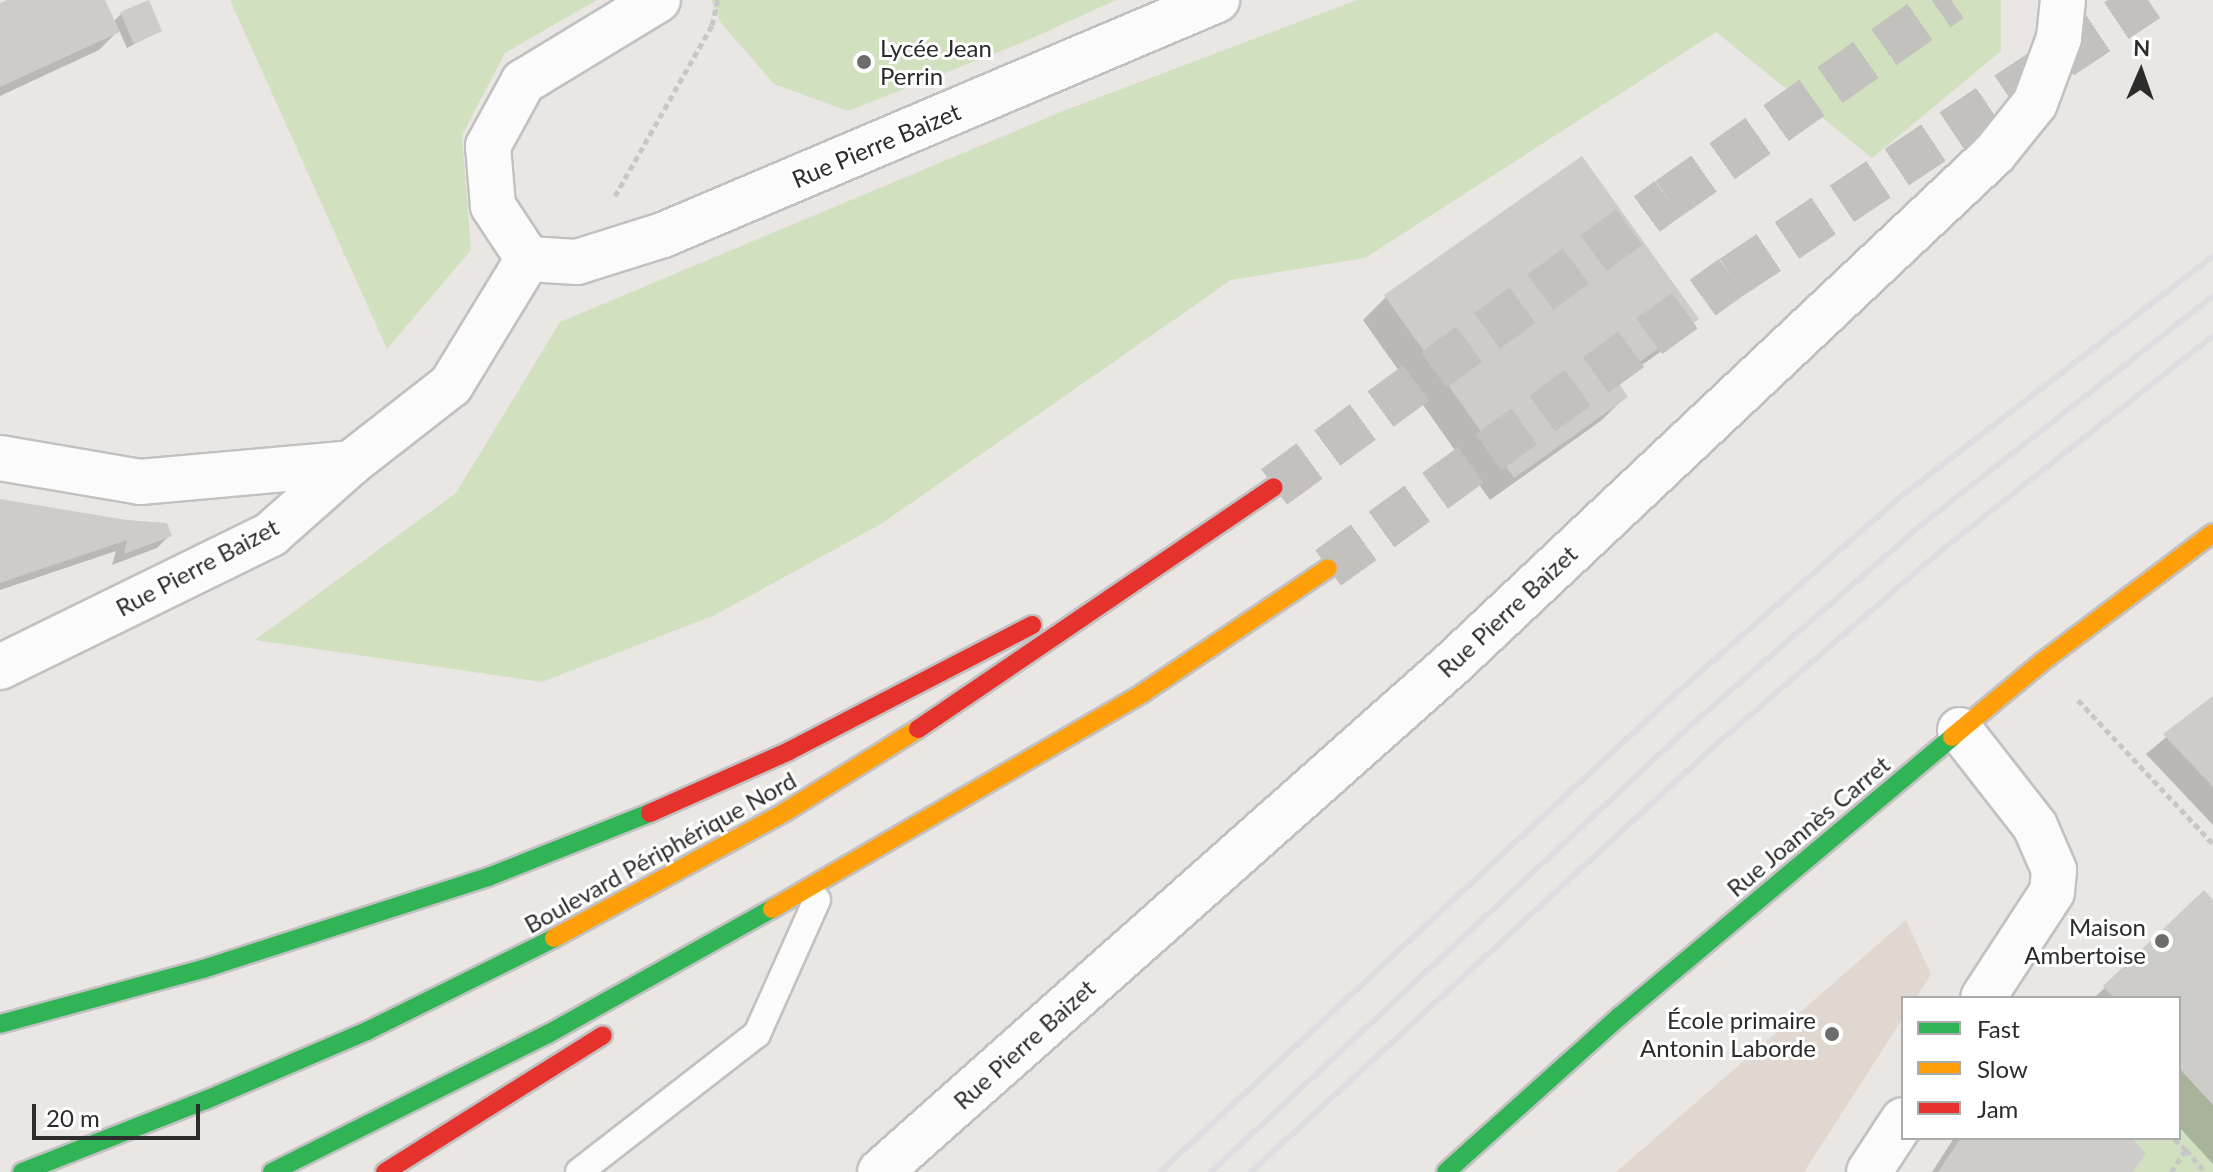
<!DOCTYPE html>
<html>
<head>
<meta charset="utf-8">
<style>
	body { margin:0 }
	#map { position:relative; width:2213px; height:1172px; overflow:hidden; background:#e9e6e3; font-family:Lato,sans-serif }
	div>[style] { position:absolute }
	.education>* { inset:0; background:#e0d8d0 }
	.green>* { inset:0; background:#d1e1c0 }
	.shadow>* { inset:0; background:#0003 }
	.building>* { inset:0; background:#ceccc9 }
	.highway-tunnel>* { height:44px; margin-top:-22px; transform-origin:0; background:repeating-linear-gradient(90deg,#c3c1be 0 44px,transparent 0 66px) }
	.path>* { height:5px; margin-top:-2.5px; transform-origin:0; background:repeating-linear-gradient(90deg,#c7c7c6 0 6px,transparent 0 10px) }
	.roads { filter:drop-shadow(2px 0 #c2c1c1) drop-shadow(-2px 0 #c2c1c1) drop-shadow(0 2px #c2c1c1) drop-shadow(0 -2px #c2c1c1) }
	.lane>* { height:26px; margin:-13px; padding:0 13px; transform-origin:13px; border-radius:13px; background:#fcfbfb }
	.street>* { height:44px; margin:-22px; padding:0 22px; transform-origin:22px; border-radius:22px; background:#fcfbfb }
	.fast>* { height:18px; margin:-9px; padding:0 9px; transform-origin:9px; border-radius:9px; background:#30b455 }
	.slow>* { height:18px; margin:-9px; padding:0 9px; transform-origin:9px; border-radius:9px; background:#ff9f0a }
	.jam>* { height:18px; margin:-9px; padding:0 9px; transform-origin:9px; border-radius:9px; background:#e5322d }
	.rail>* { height:6px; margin:-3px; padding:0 3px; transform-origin:3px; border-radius:3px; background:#dedee0 }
	.dots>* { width:22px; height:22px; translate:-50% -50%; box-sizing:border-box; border:4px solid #fff; border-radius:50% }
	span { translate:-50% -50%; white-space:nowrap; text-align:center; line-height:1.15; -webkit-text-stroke:6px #fff; paint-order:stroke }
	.poi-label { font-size:24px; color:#2c2c2c }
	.left { translate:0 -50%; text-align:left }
	.right { translate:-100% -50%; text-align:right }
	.street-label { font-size:24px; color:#2c2c2c }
	.legend { position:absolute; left:1901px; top:996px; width:280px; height:144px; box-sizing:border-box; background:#fff; border:2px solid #ababab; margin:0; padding:10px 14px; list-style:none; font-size:24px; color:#2c2c2c }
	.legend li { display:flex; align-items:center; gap:16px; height:40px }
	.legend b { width:40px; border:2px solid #ababab }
	.north { position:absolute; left:2101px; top:32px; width:80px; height:80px; -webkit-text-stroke:6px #fff; paint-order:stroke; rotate:2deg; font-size:22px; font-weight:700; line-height:32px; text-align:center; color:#2c2c2c }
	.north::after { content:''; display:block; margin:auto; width:28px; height:36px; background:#2c2c2c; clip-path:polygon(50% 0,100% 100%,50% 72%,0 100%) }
	.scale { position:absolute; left:32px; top:1104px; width:168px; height:36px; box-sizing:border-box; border:4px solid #2c2c2c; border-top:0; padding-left:10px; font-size:24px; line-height:28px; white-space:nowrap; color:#2c2c2c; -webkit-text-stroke:6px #fff; paint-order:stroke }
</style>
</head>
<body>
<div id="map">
	<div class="education">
		<i style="clip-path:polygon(1906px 920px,1931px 974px,1916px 998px,1903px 998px,1903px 1018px,1804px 1172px,1616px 1172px)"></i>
	</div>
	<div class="green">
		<i style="clip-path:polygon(230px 0,597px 0,505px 53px,462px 135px,471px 250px,387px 349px)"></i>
		<i style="clip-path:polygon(711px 0,1116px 0,1026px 41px,848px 111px,774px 84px,721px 23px)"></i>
		<i style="clip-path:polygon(1357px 0,2001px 0,2001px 51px,1872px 158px,1716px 32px,1365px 258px,1231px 280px,881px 524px,715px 615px,542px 682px,255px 640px,456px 493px,560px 322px,1063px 111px)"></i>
		<i style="clip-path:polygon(2179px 1068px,2213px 1105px,2213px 1172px,2133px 1172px,2146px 1153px,2132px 1138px,2179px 1138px)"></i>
	</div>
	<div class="shadow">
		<i style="clip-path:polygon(12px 0,103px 0,113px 22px,121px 14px,160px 30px,127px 48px,119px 30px,99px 50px,0 96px,0 5px)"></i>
		<i style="clip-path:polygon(1386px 297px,1697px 319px,1674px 342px,1617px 383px,1625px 397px,1602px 420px,1490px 500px,1363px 320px)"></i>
		<i style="clip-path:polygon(0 501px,170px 535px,157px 548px,112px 565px,116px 551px,0 590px)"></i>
		<i style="clip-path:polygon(2213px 698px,2213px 825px,2146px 754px)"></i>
		<i style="clip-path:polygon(2204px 893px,2213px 903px,2213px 1164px,2179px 1127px,2179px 998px,2094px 998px)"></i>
		<i style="clip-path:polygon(1954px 1138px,2129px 1138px,2131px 1172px,1932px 1172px)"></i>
	</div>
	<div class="building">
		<i style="clip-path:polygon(7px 0,105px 0,120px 32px,0 87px,0 3px)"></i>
		<i style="clip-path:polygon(149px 0,162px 31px,134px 44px,120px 12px)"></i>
		<i style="clip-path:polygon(1582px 156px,1699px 319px,1616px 379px,1628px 397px,1514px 478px,1384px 295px)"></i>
		<i style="clip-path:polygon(0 499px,127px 520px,167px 523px,172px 536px,124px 554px,127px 540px,0 583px)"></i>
		<i style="clip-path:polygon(2213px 696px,2213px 787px,2163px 734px)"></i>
		<i style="clip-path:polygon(2204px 890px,2213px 900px,2213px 1105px,2179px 1068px,2179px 998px,2114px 998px,2103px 986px)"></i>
		<i style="clip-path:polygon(1961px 1138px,2132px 1138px,2146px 1153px,2133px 1172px,1938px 1172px)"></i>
	</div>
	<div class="highway-tunnel">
		<i style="left:1274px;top:487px;width:488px;rotate:-36.2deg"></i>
		<i style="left:1668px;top:199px;width:346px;rotate:-35.1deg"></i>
		<i style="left:1328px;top:568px;width:498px;rotate:-35.8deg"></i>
		<i style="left:1732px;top:277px;width:500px;rotate:-33.7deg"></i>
	</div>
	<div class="path">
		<i style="left:615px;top:196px;width:197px;rotate:-60.4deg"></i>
		<i style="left:712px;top:25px;width:26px;rotate:-77deg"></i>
		<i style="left:2078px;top:700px;width:197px;rotate:46.8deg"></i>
		<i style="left:2186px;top:1150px;width:29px;rotate:49deg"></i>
		<i style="left:2171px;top:1172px;width:27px;rotate:-56deg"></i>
		<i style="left:2186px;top:1150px;width:18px;rotate:-137deg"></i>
	</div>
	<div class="roads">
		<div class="lane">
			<i style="left:579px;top:1172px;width:225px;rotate:-37.8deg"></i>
			<i style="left:757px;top:1034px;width:147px;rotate:-65.9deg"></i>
		</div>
		<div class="street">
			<i style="left:528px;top:259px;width:49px;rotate:3.5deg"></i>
			<i style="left:577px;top:262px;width:90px;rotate:-17.4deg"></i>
			<i style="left:663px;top:235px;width:602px;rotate:-22.99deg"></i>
			<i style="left:528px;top:259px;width:64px;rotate:-123.4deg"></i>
			<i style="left:493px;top:206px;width:60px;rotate:-94.8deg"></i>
			<i style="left:488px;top:146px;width:73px;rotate:-61.3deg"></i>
			<i style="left:523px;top:82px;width:158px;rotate:-31.3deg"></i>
			<i style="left:0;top:458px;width:142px;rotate:9.7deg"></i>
			<i style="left:140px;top:482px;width:212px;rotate:-5.1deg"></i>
			<i style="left:0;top:667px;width:302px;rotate:-26.1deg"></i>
			<i style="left:271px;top:534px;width:107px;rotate:-41.6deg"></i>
			<i style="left:351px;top:463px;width:127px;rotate:-38deg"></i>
			<i style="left:451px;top:385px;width:148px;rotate:-58.6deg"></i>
			<i style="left:1960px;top:730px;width:122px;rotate:52deg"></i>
			<i style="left:2035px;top:826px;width:48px;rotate:66.6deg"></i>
			<i style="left:2054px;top:870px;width:22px;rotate:95deg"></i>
			<i style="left:2052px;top:892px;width:126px;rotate:123.1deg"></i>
			<i style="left:880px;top:1172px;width:765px;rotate:-41.61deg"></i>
			<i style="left:1452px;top:664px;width:744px;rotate:-43.26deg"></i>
			<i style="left:1994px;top:154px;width:65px;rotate:-51.2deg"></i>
			<i style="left:2035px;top:103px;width:69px;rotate:-69.7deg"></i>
			<i style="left:2059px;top:38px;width:38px;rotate:-84deg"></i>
			<i style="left:1869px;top:1172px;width:62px;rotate:-56.8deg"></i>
		</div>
		<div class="fast">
			<i style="left:0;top:1024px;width:210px;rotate:-15.2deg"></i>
			<i style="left:203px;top:969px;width:299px;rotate:-17.9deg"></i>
			<i style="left:488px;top:877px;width:174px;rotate:-21.6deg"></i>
			<i style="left:22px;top:1172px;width:198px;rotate:-21.4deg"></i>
			<i style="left:206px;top:1100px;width:175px;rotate:-23.2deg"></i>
			<i style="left:367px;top:1031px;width:209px;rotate:-26.4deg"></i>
			<i style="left:272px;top:1172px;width:309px;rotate:-26.6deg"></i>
			<i style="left:548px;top:1034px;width:257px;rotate:-29.2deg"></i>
			<i style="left:1446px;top:1172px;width:234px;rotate:-41.9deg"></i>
			<i style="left:1620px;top:1016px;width:434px;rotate:-40deg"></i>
		</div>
		<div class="slow">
			<i style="left:1952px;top:737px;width:117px;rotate:-39.8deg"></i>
			<i style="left:2042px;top:662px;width:214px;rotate:-37deg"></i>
			<i style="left:772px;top:909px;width:429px;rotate:-30.2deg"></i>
			<i style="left:1143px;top:693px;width:223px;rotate:-34deg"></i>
			<i style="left:554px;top:938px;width:263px;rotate:-28.6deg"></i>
			<i style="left:785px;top:812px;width:157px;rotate:-32deg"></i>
		</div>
		<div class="jam">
			<i style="left:918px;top:729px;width:430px;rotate:-34.2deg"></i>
			<i style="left:650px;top:813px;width:152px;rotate:-24deg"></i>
			<i style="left:789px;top:751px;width:274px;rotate:-27.4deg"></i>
			<i style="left:385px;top:1172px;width:257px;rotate:-32.1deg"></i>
		</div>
	</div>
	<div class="rail">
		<i style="left:1160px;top:1172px;width:700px;rotate:-42.86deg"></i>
		<i style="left:1673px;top:696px;width:305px;rotate:-41.2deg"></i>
		<i style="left:1903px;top:495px;width:391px;rotate:-37.6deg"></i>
		<i style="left:1211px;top:1172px;width:654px;rotate:-42.96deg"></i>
		<i style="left:1690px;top:726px;width:306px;rotate:-41deg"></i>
		<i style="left:1921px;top:525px;width:371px;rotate:-38.1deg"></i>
		<i style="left:1251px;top:1172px;width:625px;rotate:-42.6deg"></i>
		<i style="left:1711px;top:749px;width:300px;rotate:-40.8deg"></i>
		<i style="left:1938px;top:553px;width:350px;rotate:-38.3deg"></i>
	</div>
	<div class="dots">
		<i style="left:864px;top:62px;background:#6e6d6c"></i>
		<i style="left:2162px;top:941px;background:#6e6d6c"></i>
		<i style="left:1832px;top:1034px;background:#6e6d6c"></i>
	</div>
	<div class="poi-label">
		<span class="left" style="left:880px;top:62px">Lycée Jean<br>Perrin</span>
		<span class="right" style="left:2146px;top:941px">Maison<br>Ambertoise</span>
		<span class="right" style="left:1816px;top:1034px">École primaire<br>Antonin Laborde</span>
	</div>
	<div class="street-label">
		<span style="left:876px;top:145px;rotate:-23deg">Rue Pierre Baizet</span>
		<span style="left:197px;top:567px;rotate:-28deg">Rue Pierre Baizet</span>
		<span style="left:1507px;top:611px;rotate:-43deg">Rue Pierre Baizet</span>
		<span style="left:1808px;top:826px;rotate:-40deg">Rue Joannès Carret</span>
		<span style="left:660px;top:852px;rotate:-29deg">Boulevard Périphérique Nord</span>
		<span style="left:1024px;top:1044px;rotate:-42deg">Rue Pierre Baizet</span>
	</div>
	<ul class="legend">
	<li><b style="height:10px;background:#30b455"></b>Fast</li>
	<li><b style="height:10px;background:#ff9f0a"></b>Slow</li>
	<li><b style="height:10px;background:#e5322d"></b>Jam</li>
	</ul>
	<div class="north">N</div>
	<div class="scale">20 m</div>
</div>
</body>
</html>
